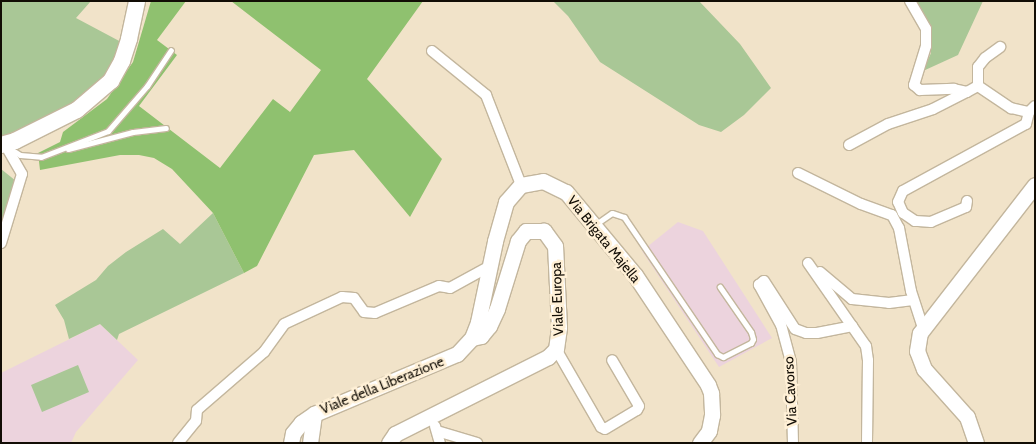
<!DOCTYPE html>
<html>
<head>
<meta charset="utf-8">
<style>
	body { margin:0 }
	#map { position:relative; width:1036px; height:444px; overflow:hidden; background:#f1e3c9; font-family:Cabin,sans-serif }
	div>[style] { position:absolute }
	.education>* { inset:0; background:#ecd3dd }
	.green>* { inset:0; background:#a9c796 }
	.forest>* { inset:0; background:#8fc16f }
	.roads { filter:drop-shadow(1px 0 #c3b69d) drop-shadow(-1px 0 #c3b69d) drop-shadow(0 1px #c3b69d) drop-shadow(0 -1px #c3b69d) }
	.lane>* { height:5px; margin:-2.5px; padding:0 2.5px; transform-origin:2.5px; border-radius:2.5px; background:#fff }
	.street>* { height:10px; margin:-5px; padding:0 5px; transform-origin:5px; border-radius:5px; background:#fff }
	.secondary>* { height:15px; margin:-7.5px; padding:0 7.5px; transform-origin:7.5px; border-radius:7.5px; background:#fff }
	.primary>* { height:16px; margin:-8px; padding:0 8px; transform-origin:8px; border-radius:8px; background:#fff }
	span { translate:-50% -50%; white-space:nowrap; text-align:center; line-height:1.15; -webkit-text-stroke:5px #fff0d6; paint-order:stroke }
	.street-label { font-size:14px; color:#120d05 }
	.frame { position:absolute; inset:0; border:2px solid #120d05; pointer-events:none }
</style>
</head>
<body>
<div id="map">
	<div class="education">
		<i style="clip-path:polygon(678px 222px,703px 231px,772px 338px,719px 367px,642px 251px)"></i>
		<i style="clip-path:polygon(100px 324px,138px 360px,76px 432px,71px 443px,1px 443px,1px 373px)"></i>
	</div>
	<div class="green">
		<i style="clip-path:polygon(1px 1px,91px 1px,76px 18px,123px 43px,116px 65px,88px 96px,1px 139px)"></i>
		<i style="clip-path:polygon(553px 1px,699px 1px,740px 44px,771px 88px,744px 115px,721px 132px,699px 125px,600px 62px,568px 16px)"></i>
		<i style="clip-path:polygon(913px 1px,983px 1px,958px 55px,923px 71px,931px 53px,931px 42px)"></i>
		<i style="clip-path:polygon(1px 169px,16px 181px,4px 227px,1px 222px)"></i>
		<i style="clip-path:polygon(213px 213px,244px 273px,119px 334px,117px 340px,100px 324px,69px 339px,64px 320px,55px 305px,96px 280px,108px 266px,126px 252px,163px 229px,180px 244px)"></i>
		<i style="clip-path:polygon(78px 365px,89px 392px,42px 412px,31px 385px)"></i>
	</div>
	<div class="forest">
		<i style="clip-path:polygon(151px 1px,186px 1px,157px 40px,177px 55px,139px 106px,220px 168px,273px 99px,290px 112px,321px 70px,231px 1px,423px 1px,367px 79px,442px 159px,410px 217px,354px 150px,314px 155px,257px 266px,244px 273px,213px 213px,172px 169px,154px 158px,139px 155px,120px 155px,40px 170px,38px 153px,60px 142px,63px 132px,107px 99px,133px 62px)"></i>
	</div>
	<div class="roads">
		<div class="lane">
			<i style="left:9px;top:148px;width:13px;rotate:32deg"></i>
			<i style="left:20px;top:155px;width:21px;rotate:5deg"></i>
			<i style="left:41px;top:157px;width:72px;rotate:-21.2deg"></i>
			<i style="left:108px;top:131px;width:60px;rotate:-49.1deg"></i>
			<i style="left:147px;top:86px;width:43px;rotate:-56.3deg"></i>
			<i style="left:68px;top:149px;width:67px;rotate:-14.7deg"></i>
			<i style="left:133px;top:132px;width:33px;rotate:-7deg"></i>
			<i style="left:596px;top:224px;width:19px;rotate:-35deg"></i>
			<i style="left:612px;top:213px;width:13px;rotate:18deg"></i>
			<i style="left:624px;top:217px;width:166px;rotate:55.8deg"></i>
			<i style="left:717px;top:354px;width:7px;rotate:27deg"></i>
			<i style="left:723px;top:357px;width:31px;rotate:-27deg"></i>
			<i style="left:751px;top:343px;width:4px;rotate:-63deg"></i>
			<i style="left:753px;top:339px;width:7px;rotate:-106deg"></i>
			<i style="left:751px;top:332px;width:55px;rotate:-124.6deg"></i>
		</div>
		<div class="street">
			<i style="left:910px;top:1px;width:32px;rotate:60deg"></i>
			<i style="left:926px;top:29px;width:17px;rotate:90deg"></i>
			<i style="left:926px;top:46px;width:41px;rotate:107.1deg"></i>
			<i style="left:914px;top:85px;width:8px;rotate:40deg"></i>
			<i style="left:920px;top:90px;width:34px;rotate:-2deg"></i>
			<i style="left:954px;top:89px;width:13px;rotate:13deg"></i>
			<i style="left:967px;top:92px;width:13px;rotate:-29deg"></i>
			<i style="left:978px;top:86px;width:19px;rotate:-90deg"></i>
			<i style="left:978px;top:67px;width:11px;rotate:-52deg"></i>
			<i style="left:985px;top:58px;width:19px;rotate:-36deg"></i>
			<i style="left:432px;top:51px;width:70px;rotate:39.2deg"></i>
			<i style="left:486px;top:95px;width:97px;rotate:68.7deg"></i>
			<i style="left:978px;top:86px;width:40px;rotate:34deg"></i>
			<i style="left:1011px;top:108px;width:18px;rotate:13deg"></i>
			<i style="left:849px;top:145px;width:44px;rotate:-28.3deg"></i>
			<i style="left:888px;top:124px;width:47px;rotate:-18.4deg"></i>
			<i style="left:933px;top:109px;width:38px;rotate:-27deg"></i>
			<i style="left:798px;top:173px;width:70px;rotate:26.2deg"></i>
			<i style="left:861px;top:204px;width:33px;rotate:20deg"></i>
			<i style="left:892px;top:215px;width:15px;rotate:62deg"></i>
			<i style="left:899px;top:228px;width:64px;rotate:79.2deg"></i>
			<i style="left:911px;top:291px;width:39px;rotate:72deg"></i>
			<i style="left:967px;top:201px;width:6px;rotate:99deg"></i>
			<i style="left:966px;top:207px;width:38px;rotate:157deg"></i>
			<i style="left:931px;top:222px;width:16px;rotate:-176deg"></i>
			<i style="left:915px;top:221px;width:14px;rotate:-146deg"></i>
			<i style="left:903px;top:213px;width:12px;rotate:-114deg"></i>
			<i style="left:898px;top:202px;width:12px;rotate:-66deg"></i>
			<i style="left:903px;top:191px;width:140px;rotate:-28.6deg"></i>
			<i style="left:1026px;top:124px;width:12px;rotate:-76deg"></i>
			<i style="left:1029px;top:112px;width:8px;rotate:-45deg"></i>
			<i style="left:1px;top:243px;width:72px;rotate:-73.1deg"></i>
			<i style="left:22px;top:174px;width:34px;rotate:-120deg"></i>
			<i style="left:808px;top:263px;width:101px;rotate:55.1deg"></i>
			<i style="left:866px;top:346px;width:14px;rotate:82deg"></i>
			<i style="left:868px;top:360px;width:83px;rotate:90.7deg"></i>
			<i style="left:820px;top:272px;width:42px;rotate:40.2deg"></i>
			<i style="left:852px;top:299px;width:37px;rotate:6deg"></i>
			<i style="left:889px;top:303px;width:24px;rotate:-7deg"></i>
			<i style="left:556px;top:349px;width:90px;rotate:60deg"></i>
			<i style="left:601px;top:427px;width:4px;rotate:27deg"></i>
			<i style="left:605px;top:429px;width:37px;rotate:-31deg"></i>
			<i style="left:637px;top:410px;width:4px;rotate:-63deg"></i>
			<i style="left:639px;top:406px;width:53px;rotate:-120.4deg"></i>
			<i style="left:435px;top:426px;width:18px;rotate:74deg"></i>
			<i style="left:437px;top:431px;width:42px;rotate:16.7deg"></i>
			<i style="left:178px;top:443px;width:28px;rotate:-51deg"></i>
			<i style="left:196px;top:421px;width:11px;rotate:-85deg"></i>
			<i style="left:197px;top:410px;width:89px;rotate:-40.9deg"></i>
			<i style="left:264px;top:352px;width:34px;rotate:-54deg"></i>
			<i style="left:284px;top:324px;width:64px;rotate:-25deg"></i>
			<i style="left:342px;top:297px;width:12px;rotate:5deg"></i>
			<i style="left:354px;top:298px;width:17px;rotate:54deg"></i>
			<i style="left:364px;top:312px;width:11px;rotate:5deg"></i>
			<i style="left:375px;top:313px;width:69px;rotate:-22.9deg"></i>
			<i style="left:439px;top:286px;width:11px;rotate:10deg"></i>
			<i style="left:450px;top:288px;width:46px;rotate:-28.8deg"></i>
			<i style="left:793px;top:443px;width:81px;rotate:-91.4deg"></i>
			<i style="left:791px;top:362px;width:38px;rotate:-105deg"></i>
			<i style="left:781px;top:325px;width:46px;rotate:-118.8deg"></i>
			<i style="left:759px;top:285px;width:6px;rotate:-39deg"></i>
			<i style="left:764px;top:281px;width:57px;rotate:57.1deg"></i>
			<i style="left:795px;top:329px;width:12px;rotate:20deg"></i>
			<i style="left:806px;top:333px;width:11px"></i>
			<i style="left:817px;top:333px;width:36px;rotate:-11deg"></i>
		</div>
		<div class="secondary">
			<i style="left:291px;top:443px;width:10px;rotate:-79deg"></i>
			<i style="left:293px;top:433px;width:13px;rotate:-51deg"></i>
			<i style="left:301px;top:423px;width:16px;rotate:-35deg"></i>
			<i style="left:314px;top:414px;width:155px;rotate:-22.8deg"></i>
			<i style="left:457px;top:354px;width:22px;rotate:-47deg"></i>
			<i style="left:472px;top:338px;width:17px;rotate:-69deg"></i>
			<i style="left:478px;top:322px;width:83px;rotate:-78.1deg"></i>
			<i style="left:495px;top:241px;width:41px;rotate:-74.2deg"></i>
			<i style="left:506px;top:202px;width:23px;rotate:-49deg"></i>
			<i style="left:521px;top:185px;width:22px;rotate:-10deg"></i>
			<i style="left:543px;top:181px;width:25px;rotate:26deg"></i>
			<i style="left:566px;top:192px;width:108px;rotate:50.3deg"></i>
			<i style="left:635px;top:275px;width:132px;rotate:56.4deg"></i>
			<i style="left:708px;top:385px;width:9px;rotate:69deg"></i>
			<i style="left:711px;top:393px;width:22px;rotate:87deg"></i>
			<i style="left:712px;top:415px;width:16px;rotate:101deg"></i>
			<i style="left:709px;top:431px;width:15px;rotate:127deg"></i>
			<i style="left:310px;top:443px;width:29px;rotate:-82deg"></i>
			<i style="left:389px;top:443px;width:11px;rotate:-56deg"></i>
			<i style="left:395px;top:434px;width:171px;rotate:-26.7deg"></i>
			<i style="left:548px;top:357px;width:11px;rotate:-45deg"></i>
			<i style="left:556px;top:349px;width:22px;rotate:-82deg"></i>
			<i style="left:559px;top:327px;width:81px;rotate:-92.8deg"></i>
			<i style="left:555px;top:246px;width:19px;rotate:-126deg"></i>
			<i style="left:544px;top:231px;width:18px;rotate:180deg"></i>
			<i style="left:526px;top:231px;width:13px;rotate:129deg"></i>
			<i style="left:518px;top:241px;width:71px;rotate:107.2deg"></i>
			<i style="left:497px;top:309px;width:19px;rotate:115deg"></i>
			<i style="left:489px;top:326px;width:13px;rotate:129deg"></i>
			<i style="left:481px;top:336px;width:9px;rotate:167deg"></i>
			<i style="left:976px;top:443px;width:28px;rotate:-109deg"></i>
			<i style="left:967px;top:417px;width:64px;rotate:-131.9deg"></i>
			<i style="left:924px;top:369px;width:19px;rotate:-111deg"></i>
			<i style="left:917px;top:351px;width:18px;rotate:-81deg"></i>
			<i style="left:920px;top:333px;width:187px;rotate:-52.2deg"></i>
		</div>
		<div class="primary">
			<i style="left:1px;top:145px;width:15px;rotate:-16deg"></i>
			<i style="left:15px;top:141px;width:69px;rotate:-26.6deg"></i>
			<i style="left:77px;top:110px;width:45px;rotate:-40.5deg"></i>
			<i style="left:111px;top:81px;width:23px;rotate:-61deg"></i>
			<i style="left:122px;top:61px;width:23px;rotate:-72deg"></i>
			<i style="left:129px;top:39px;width:39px;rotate:-78deg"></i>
		</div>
	</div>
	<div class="street-label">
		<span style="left:604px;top:239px;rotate:51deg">Via Brigata Majella</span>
		<span style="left:557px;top:299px;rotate:-92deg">Viale Europa</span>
		<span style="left:382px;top:385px;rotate:-22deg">Viale della Liberazione</span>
		<span style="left:790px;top:391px;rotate:-93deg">Via Cavorso</span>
	</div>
	<div class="frame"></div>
</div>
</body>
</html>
